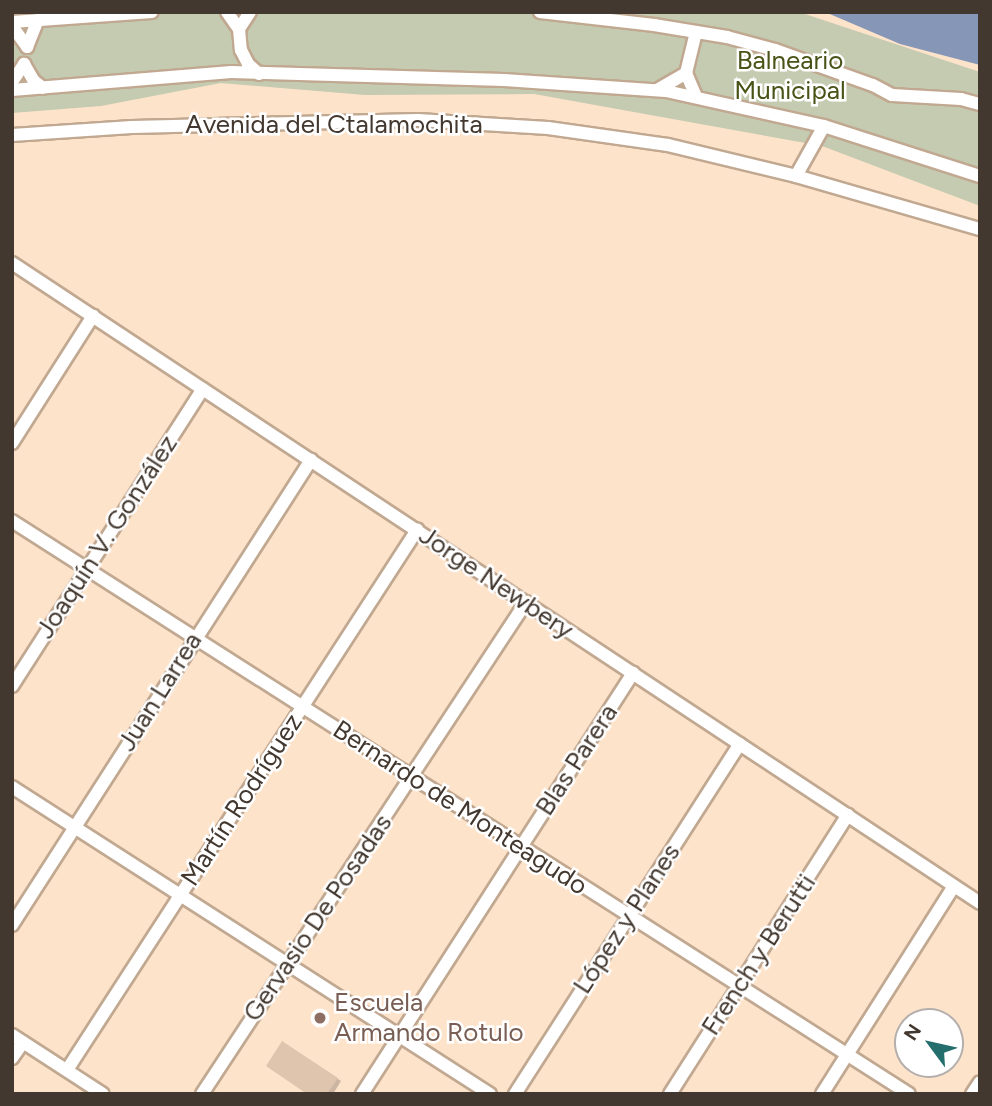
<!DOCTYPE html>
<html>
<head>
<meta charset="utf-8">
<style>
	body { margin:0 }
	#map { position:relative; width:992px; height:1106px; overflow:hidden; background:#fee3cb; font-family:Figtree,sans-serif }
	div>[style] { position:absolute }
	.green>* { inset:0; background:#c5cbb1 }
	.water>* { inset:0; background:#8696b7 }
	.shadow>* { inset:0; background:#0003 }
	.building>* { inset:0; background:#e0c5ae }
	.roads { filter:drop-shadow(2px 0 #c1a891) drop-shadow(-2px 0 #c1a891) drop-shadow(0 2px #c1a891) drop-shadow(0 -2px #c1a891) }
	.street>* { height:12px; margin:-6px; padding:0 6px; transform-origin:6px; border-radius:6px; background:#fff }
	.dots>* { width:19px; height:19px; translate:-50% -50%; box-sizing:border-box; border:4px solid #fff; border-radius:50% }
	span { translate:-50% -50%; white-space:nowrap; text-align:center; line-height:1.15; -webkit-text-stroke:5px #fff; paint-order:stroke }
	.park-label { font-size:26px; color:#495317 }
	.street-label { font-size:26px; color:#43382f }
	.education-label { font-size:26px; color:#785e54 }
	.left { translate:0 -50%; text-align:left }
	.frame { position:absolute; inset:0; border:14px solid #43382f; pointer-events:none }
	.north { position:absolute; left:894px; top:1008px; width:70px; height:70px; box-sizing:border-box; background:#fff; border:2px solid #b4afac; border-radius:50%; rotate:303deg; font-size:19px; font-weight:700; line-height:28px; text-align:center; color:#43382f }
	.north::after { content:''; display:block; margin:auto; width:24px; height:32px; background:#246f6d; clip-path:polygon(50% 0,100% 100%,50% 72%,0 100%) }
</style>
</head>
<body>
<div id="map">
	<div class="green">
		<i style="clip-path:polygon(12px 12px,799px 12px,980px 72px,980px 206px,822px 146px,534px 94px,365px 95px,221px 83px,101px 106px,12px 113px)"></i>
	</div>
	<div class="water">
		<i style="clip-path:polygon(825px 12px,980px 12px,980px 65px,900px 44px)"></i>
	</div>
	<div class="shadow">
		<i style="clip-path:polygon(283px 1043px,341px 1081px,333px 1094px,310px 1094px)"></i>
	</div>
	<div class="building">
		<i style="clip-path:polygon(282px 1041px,338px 1078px,327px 1094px,307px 1094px,266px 1066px)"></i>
	</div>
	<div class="roads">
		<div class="street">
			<i style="left:227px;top:12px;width:21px;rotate:55deg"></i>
			<i style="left:250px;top:12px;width:20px;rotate:123deg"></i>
			<i style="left:239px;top:29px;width:21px;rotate:85deg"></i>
			<i style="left:241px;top:50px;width:16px;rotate:63deg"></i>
			<i style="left:248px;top:64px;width:15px;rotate:42deg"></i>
			<i style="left:540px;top:12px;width:115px;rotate:6.5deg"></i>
			<i style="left:654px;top:25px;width:74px;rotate:9.3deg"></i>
			<i style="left:727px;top:37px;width:50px;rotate:15.2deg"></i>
			<i style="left:775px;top:50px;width:104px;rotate:19.7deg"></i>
			<i style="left:873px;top:85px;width:21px;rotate:28deg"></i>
			<i style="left:892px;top:95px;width:69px;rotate:3.3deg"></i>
			<i style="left:961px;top:99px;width:20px;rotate:15deg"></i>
			<i style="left:12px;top:22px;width:140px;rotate:-4.1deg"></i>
			<i style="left:12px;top:26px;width:26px;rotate:54deg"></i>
			<i style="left:27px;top:47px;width:29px;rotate:-68deg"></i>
			<i style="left:696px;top:32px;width:42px;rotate:103.7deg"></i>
			<i style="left:686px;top:73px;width:26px;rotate:67deg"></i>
			<i style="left:12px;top:82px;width:22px;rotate:-56deg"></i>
			<i style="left:24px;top:64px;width:20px;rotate:60deg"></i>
			<i style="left:34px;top:81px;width:11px;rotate:38deg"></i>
			<i style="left:12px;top:90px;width:220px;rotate:-4.7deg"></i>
			<i style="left:231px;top:72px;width:273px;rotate:1.7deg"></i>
			<i style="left:504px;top:80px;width:162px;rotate:3.9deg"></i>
			<i style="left:666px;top:91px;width:162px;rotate:12.5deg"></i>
			<i style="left:824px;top:126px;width:164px;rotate:17.8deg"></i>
			<i style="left:657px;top:90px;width:34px;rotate:-30deg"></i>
			<i style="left:12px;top:135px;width:120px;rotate:-3.8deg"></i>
			<i style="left:132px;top:127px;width:286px;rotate:-1.4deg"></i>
			<i style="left:418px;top:120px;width:130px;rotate:3.5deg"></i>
			<i style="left:548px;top:128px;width:121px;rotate:8.1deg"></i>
			<i style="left:668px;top:145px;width:132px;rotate:13.6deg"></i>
			<i style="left:796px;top:176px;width:191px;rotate:16.1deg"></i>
			<i style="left:796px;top:176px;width:57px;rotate:-60.8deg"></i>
			<i style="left:12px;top:263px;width:1160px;rotate:33.47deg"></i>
			<i style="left:12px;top:443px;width:151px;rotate:-57.5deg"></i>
			<i style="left:12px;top:521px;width:1064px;rotate:32.57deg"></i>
			<i style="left:12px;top:686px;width:353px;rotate:-57.3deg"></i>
			<i style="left:12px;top:787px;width:568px;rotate:32.71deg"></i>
			<i style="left:12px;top:925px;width:553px;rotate:-57.26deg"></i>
			<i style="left:12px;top:1035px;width:108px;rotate:33deg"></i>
			<i style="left:12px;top:1058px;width:19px;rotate:-55deg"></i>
			<i style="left:67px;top:1070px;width:644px;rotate:-57.05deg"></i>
			<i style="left:202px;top:1094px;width:589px;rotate:-56.63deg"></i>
			<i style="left:362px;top:1094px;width:501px;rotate:-57.23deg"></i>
			<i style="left:515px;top:1094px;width:416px;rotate:-57.3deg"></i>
			<i style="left:670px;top:1094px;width:331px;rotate:-57.5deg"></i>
			<i style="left:822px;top:1094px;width:246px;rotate:-57.6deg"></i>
			<i style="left:972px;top:1094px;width:14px;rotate:-56deg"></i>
		</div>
	</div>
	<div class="dots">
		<i style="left:320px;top:1018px;background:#8d6e63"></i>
	</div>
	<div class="park-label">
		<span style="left:790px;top:76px">Balneario<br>Municipal</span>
	</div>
	<div class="street-label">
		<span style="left:334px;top:125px">Avenida del Ctalamochita</span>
		<span style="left:107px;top:537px;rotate:-57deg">Joaquín V. González</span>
		<span style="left:496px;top:583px;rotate:34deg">Jorge Newbery</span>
		<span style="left:160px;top:692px;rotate:-58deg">Juan Larrea</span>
		<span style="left:577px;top:760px;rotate:-57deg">Blas Parera</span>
		<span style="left:242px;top:800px;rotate:-57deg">Martín Rodríguez</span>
		<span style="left:460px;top:808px;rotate:33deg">Bernardo de Monteagudo</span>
		<span style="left:318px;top:918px;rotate:-56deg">Gervasio De Posadas</span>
		<span style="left:627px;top:919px;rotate:-57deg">López y Planes</span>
		<span style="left:759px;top:955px;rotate:-57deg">French y Berutti</span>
	</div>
	<div class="education-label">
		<span class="left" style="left:334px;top:1018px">Escuela<br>Armando Rotulo</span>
	</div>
	<div class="frame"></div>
	<div class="north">N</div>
</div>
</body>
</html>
